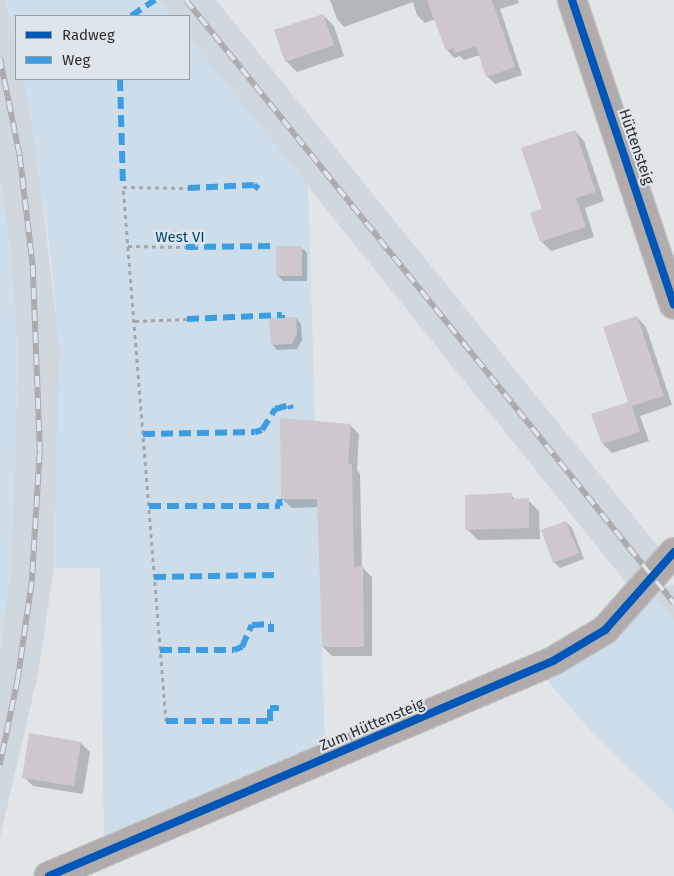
<!DOCTYPE html>
<html>
<head>
<meta charset="utf-8">
<style>
	body { margin:0 }
	#map { position:relative; width:674px; height:876px; overflow:hidden; background:#e2e5e8; font-family:"Fira Sans",sans-serif }
	div>[style] { position:absolute }
	.built>* { inset:0; background:#cfd8df }
	.green>* { inset:0; background:#cdddea }
	.shadow>* { inset:0; background:#0003 }
	.building>* { inset:0; background:#cec7ce }
	.path>* { height:3px; margin-top:-1.5px; transform-origin:0; background:repeating-linear-gradient(90deg,#a8a5a7 0 4px,transparent 0 8px) }
	.roads { filter:drop-shadow(1px 0 #bfc1c3) drop-shadow(-1px 0 #bfc1c3) drop-shadow(0 1px #bfc1c3) drop-shadow(0 -1px #bfc1c3) }
	.minor>* { height:28px; margin:-14px; padding:0 14px; transform-origin:14px; border-radius:14px; background:#b1abac }
	.rail>* { height:5.5px; margin-top:-2.75px; transform-origin:0; background:repeating-linear-gradient(90deg,#dfe6eb 0 11px,#abaaac 0 22px); box-sizing:border-box; border-block:1px solid #abaaac }
	.quiet>* { height:6px; margin-top:-3px; transform-origin:0; background:repeating-linear-gradient(90deg,#3d9de2 0 12px,transparent 0 18px) }
	.cycleway>* { height:8px; margin:-4px; padding:0 4px; transform-origin:4px; border-radius:4px; background:#0057b8 }
	span { translate:-50% -50%; white-space:nowrap; text-align:center; line-height:1.15; -webkit-text-stroke:4.5px #dfe6eb; paint-order:stroke }
	.street-label { font-size:15px; color:#2d3032 }
	.park-label { font-size:15px; color:#004770 }
	.legend { position:absolute; left:15px; top:15px; width:175px; height:65px; box-sizing:border-box; background:#dfe6eb; border:1px solid #989da1; margin:0; padding:6px 9px; list-style:none; font-size:15px; color:#2d3032 }
	.legend li { display:flex; align-items:center; gap:10px; height:25px }
	.legend b { width:25px; border:1px solid #989da1 }
</style>
</head>
<body>
<div id="map">
	<div class="built">
		<i style="clip-path:polygon(0 0,6px 0,16px 45px,16px 79px,24px 79px,32px 113px,60px 350px,54px 568px,38px 674px,0 838px,0 650px,11px 567px,18px 356px,10px 246px,0 179px)"></i>
		<i style="clip-path:polygon(158px 0,216px 0,660px 549px,627px 584px,189px 38px,189px 16px,171px 16px)"></i>
		<i style="clip-path:polygon(672px 584px,674px 585px,674px 621px,653px 595px)"></i>
	</div>
	<div class="green">
		<i style="clip-path:polygon(6px 0,158px 0,171px 16px,16px 16px,16px 45px)"></i>
		<i style="clip-path:polygon(189px 38px,308px 185px,325px 747px,104px 840px,100px 568px,54px 568px,60px 350px,49px 241px,24px 79px,189px 79px)"></i>
		<i style="clip-path:polygon(0 179px,10px 246px,18px 356px,11px 567px,0 650px)"></i>
		<i style="clip-path:polygon(653px 595px,674px 621px,674px 812px,591px 731px,543px 676px)"></i>
	</div>
	<div class="shadow">
		<i style="clip-path:polygon(330px 0,518px 0,519px 3px,500px 9px,522px 75px,495px 84px,487px 76px,480px 55px,464px 60px,460px 56px,454px 58px,447px 50px,436px 19px,425px 23px,417px 15px,413px 2px,344px 27px,337px 19px)"></i>
		<i style="clip-path:polygon(323px 15px,334px 26px,344px 56px,297px 72px,286px 61px)"></i>
		<i style="clip-path:polygon(575px 131px,584px 141px,604px 201px,585px 208px,594px 237px,551px 251px,541px 241px,544px 210px)"></i>
		<i style="clip-path:polygon(301px 247px,307px 253px,307px 281px,283px 281px,277px 275px)"></i>
		<i style="clip-path:polygon(637px 317px,646px 327px,672px 405px,640px 416px,649px 441px,612px 453px,603px 444px,629px 402px)"></i>
		<i style="clip-path:polygon(296px 318px,301px 324px,302px 340px,297px 349px,277px 350px,272px 344px)"></i>
		<i style="clip-path:polygon(350px 425px,359px 434px,357px 470px,360px 474px,362px 567px,372px 577px,372px 656px,332px 656px,323px 647px,319px 507px,292px 508px,282px 499px)"></i>
		<i style="clip-path:polygon(511px 495px,516px 500px,528px 500px,539px 511px,540px 539px,478px 540px,467px 529px)"></i>
		<i style="clip-path:polygon(566px 522px,572px 528px,584px 559px,560px 568px,554px 562px)"></i>
		<i style="clip-path:polygon(81px 743px,90px 752px,83px 794px,33px 786px,24px 777px)"></i>
	</div>
	<div class="building">
		<i style="clip-path:polygon(427px 0,492px 0,515px 67px,486px 77px,476px 46px,455px 53px,453px 48px,446px 51px)"></i>
		<i style="clip-path:polygon(323px 14px,334px 45px,285px 62px,274px 30px)"></i>
		<i style="clip-path:polygon(575px 130px,596px 192px,576px 198px,586px 227px,540px 242px,530px 213px,542px 209px,521px 148px)"></i>
		<i style="clip-path:polygon(276px 246px,302px 246px,302px 276px,276px 276px)"></i>
		<i style="clip-path:polygon(637px 316px,664px 396px,632px 406px,640px 432px,602px 444px,591px 414px,628px 402px,603px 327px)"></i>
		<i style="clip-path:polygon(296px 317px,297px 334px,292px 344px,271px 345px,269px 318px)"></i>
		<i style="clip-path:polygon(280px 418px,351px 424px,348px 464px,352px 464px,354px 567px,363px 566px,364px 647px,322px 647px,317px 499px,281px 499px)"></i>
		<i style="clip-path:polygon(512px 493px,512px 499px,529px 498px,529px 528px,465px 530px,465px 495px)"></i>
		<i style="clip-path:polygon(566px 521px,579px 553px,553px 563px,541px 530px)"></i>
		<i style="clip-path:polygon(29px 733px,81px 742px,74px 786px,22px 778px)"></i>
	</div>
	<div class="path">
		<i style="left:128px;top:246px;width:58px;rotate:1deg"></i>
		<i style="left:135px;top:321px;width:52px;rotate:-2.2deg"></i>
		<i style="left:166px;top:721px;width:536px;rotate:-94.6deg"></i>
		<i style="left:123px;top:187px;width:65px;rotate:0.9deg"></i>
	</div>
	<div class="roads">
		<div class="minor">
			<i style="left:572px;top:0;width:321px;rotate:71.5deg"></i>
			<i style="left:49px;top:876px;width:548px;rotate:-23.1deg"></i>
			<i style="left:553px;top:661px;width:61px;rotate:-30.8deg"></i>
			<i style="left:605px;top:630px;width:104px;rotate:-48.5deg"></i>
		</div>
	</div>
	<div class="rail">
		<i style="left:186px;top:0;width:776px;rotate:51.02deg"></i>
		<i style="left:0;top:58px;width:100px;rotate:78.5deg"></i>
		<i style="left:20px;top:156px;width:111px;rotate:83.3deg"></i>
		<i style="left:33px;top:266px;width:186px;rotate:87.8deg"></i>
		<i style="left:40px;top:452px;width:130px;rotate:93.5deg"></i>
		<i style="left:32px;top:582px;width:98px;rotate:98.2deg"></i>
		<i style="left:18px;top:679px;width:88px;rotate:101.8deg"></i>
	</div>
	<div class="quiet">
		<i style="left:131px;top:16px;width:29px;rotate:-34deg"></i>
		<i style="left:120px;top:79px;width:108px;rotate:88.4deg"></i>
		<i style="left:188px;top:188px;width:66px;rotate:-2.6deg"></i>
		<i style="left:254px;top:185px;width:6px;rotate:39deg"></i>
		<i style="left:186px;top:247px;width:90px;rotate:-0.6deg"></i>
		<i style="left:187px;top:319px;width:95px;rotate:-2.4deg"></i>
		<i style="left:282px;top:315px;width:3px;rotate:90deg"></i>
		<i style="left:143px;top:434px;width:112px;rotate:-1deg"></i>
		<i style="left:255px;top:432px;width:7px;rotate:-16deg"></i>
		<i style="left:262px;top:430px;width:25px;rotate:-58deg"></i>
		<i style="left:275px;top:409px;width:16px;rotate:-15deg"></i>
		<i style="left:290px;top:405px;width:4px;rotate:76deg"></i>
		<i style="left:149px;top:506px;width:131px"></i>
		<i style="left:280px;top:506px;width:7px;rotate:-98deg"></i>
		<i style="left:154px;top:577px;width:122px;rotate:-0.9deg"></i>
		<i style="left:160px;top:650px;width:74px"></i>
		<i style="left:234px;top:650px;width:9px;rotate:-21deg"></i>
		<i style="left:242px;top:647px;width:24px;rotate:-66deg"></i>
		<i style="left:252px;top:625px;width:19px;rotate:-3deg"></i>
		<i style="left:271px;top:624px;width:8px;rotate:90deg"></i>
		<i style="left:166px;top:721px;width:104px"></i>
		<i style="left:270px;top:721px;width:13px;rotate:-90deg"></i>
		<i style="left:270px;top:708px;width:9px"></i>
	</div>
	<div class="cycleway">
		<i style="left:572px;top:0;width:321px;rotate:71.5deg"></i>
		<i style="left:49px;top:876px;width:548px;rotate:-23.1deg"></i>
		<i style="left:553px;top:661px;width:61px;rotate:-30.8deg"></i>
		<i style="left:605px;top:630px;width:104px;rotate:-48.5deg"></i>
	</div>
	<div class="street-label">
		<span style="left:636px;top:147px;rotate:71deg">Hüttensteig</span>
		<span style="left:372px;top:725px;rotate:-23deg">Zum Hüttensteig</span>
	</div>
	<div class="park-label">
		<span style="left:180px;top:238px">West VI</span>
	</div>
	<ul class="legend">
	<li><b style="height:6px;background:#0057b8"></b>Radweg</li>
	<li><b style="height:6px;background:#3d9de2"></b>Weg</li>
	</ul>
</div>
</body>
</html>
